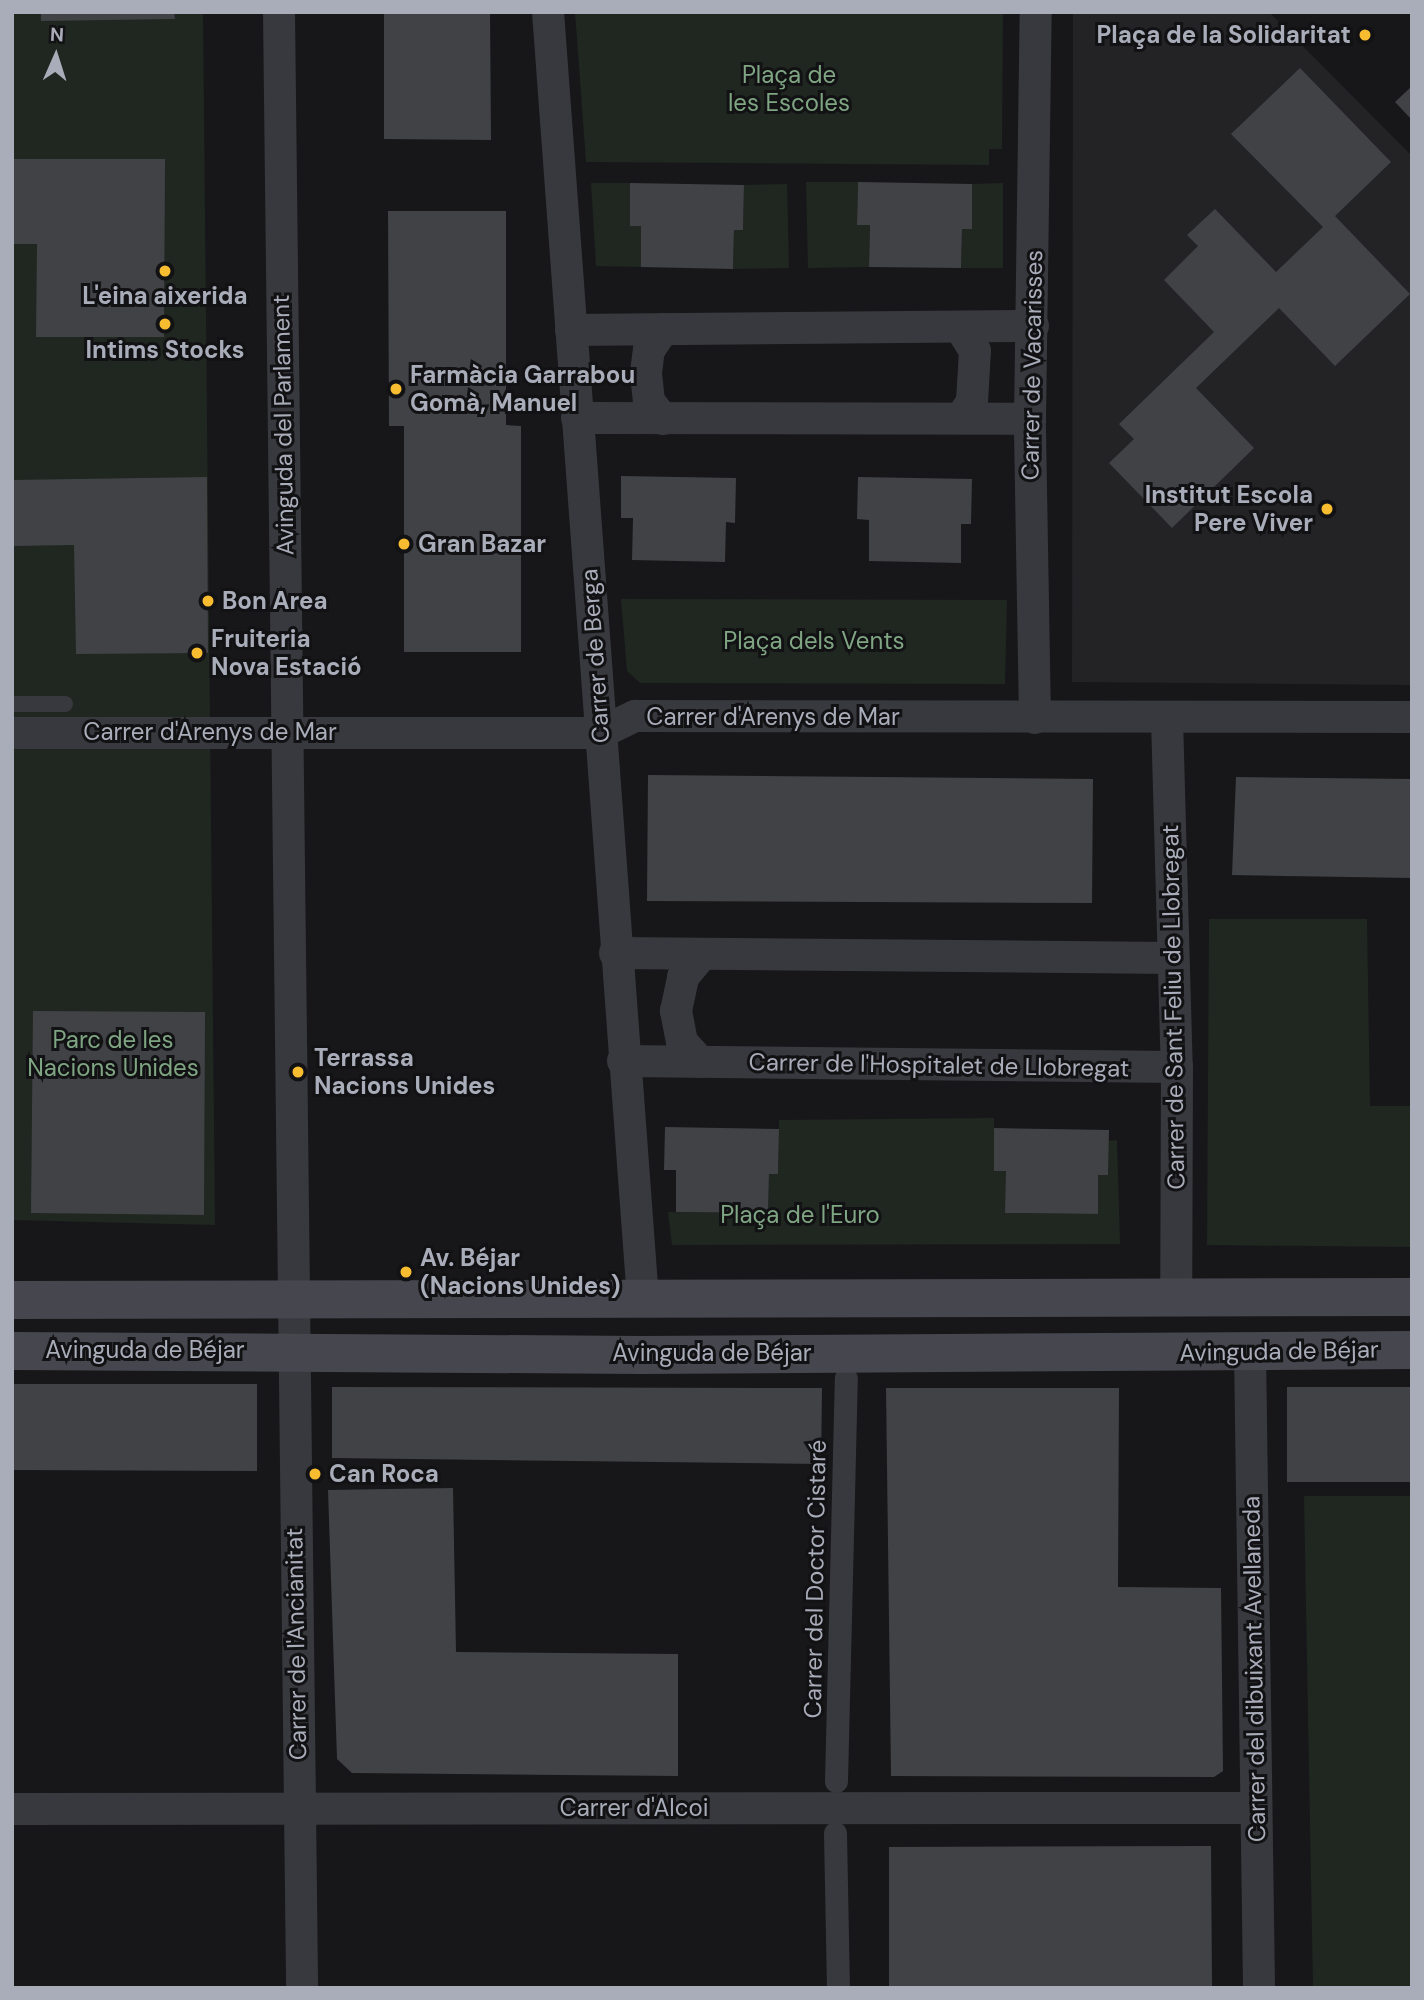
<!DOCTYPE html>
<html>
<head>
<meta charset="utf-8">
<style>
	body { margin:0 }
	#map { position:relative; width:1424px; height:2000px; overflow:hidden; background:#171719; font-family:"DM Sans",sans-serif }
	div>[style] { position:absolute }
	.built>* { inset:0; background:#232326 }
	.green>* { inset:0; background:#1f2720 }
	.building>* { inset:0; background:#414246 }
	.service>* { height:16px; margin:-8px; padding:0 8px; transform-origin:8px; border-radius:8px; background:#38393e }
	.pedestrian>* { height:23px; margin:-11.5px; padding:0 11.5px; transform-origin:11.5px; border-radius:11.5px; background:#38393e }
	.minor>* { height:32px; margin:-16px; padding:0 16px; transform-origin:16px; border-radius:16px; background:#38393e }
	.secondary>* { height:38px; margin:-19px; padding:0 19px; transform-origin:19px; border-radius:19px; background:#46474e }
	.dots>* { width:19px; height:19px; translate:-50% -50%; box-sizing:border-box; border:4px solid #121214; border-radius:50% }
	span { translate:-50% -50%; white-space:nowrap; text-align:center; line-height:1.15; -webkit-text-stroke:6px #121214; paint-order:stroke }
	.poi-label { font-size:24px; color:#a9adb9; font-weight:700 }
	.right { translate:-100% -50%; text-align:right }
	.left { translate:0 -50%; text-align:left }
	.park-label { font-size:24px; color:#7fa583 }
	.street-label { font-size:24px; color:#a9adb9 }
	.frame { position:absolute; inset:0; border:14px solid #a9adb9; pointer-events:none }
	.north { position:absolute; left:21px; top:21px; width:70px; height:70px; -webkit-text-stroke:5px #121214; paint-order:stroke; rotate:3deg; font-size:19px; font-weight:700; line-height:28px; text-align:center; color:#a9adb9 }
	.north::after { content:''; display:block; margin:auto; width:24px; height:32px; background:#a9adb9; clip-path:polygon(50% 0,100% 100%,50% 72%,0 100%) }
</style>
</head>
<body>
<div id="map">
	<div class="built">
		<i style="clip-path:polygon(1073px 12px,1269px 12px,1412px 156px,1412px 685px,1072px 682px)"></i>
	</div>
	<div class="green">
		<i style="clip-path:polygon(12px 12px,203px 12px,215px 1225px,12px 1220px)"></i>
		<i style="clip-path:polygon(575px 12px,1003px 12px,1002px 149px,989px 149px,989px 165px,586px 162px)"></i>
		<i style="clip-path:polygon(806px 182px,858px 182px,857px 225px,870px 225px,869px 267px,808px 268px)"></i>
		<i style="clip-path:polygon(591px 183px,630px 183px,630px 226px,641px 226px,641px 267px,596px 266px)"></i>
		<i style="clip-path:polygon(1003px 183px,1003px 268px,961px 268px,962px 229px,972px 228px,972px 184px)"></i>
		<i style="clip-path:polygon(787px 184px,789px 268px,733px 269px,734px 230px,743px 229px,744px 185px)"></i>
		<i style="clip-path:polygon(621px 599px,1007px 600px,1005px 684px,640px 683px,627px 671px)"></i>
		<i style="clip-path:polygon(1209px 919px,1367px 919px,1370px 1106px,1412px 1106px,1412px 1247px,1207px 1245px)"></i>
		<i style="clip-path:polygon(994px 1118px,994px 1171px,1006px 1171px,1006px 1213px,1098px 1214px,1098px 1175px,1108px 1175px,1108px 1141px,1117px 1140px,1120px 1244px,672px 1245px,668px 1212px,768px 1213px,769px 1174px,778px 1174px,779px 1120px)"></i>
		<i style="clip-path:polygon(1304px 1496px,1412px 1496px,1412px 1988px,1313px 1988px)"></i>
	</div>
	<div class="building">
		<i style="clip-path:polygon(41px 12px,174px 12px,175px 19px,41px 21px)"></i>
		<i style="clip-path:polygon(384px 12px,490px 12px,491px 140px,384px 139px)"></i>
		<i style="clip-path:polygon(1300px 68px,1391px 162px,1335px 216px,1410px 294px,1335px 366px,1279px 308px,1196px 388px,1254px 448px,1172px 528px,1109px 463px,1134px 439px,1119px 424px,1214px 332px,1164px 280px,1198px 246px,1187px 235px,1215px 209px,1276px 272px,1323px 227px,1231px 134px)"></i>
		<i style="clip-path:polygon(1412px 86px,1412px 120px,1395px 102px)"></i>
		<i style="clip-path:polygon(12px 159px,165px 159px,164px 337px,36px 337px,37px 244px,12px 244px)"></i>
		<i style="clip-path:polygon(858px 182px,972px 184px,972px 229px,962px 229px,961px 268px,869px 267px,870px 225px,857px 225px)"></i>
		<i style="clip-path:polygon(630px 183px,744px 185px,743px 230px,734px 230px,733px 269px,641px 267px,641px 226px,630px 226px)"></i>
		<i style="clip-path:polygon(388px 211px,506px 211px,506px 425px,521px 426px,521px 652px,404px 652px,404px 426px,389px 426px)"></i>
		<i style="clip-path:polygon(621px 476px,736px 478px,735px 523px,726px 522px,725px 562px,632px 560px,633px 518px,621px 518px)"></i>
		<i style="clip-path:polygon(207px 477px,208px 653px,76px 654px,74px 545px,12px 546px,12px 480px)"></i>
		<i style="clip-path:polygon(858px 477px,972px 479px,971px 524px,961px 524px,961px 563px,869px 561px,869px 520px,857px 519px)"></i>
		<i style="clip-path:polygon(648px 775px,1093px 779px,1092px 903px,647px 901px)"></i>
		<i style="clip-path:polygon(1236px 777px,1412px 779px,1412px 878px,1232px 875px)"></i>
		<i style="clip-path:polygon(33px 1011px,205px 1012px,204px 1215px,31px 1213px)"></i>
		<i style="clip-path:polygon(665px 1127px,779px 1129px,778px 1174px,769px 1174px,768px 1213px,676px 1212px,676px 1170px,664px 1170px)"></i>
		<i style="clip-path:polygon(994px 1128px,1109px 1130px,1108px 1175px,1098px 1175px,1098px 1214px,1005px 1213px,1006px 1171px,994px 1171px)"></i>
		<i style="clip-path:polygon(12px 1384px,257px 1384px,257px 1471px,12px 1470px)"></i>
		<i style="clip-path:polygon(332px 1387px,822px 1388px,821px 1464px,332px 1458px)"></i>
		<i style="clip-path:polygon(1287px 1387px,1412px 1387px,1412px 1482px,1287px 1482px)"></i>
		<i style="clip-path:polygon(886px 1388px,1119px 1388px,1118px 1587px,1221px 1588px,1223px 1771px,1214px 1777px,891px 1776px)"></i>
		<i style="clip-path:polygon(453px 1488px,456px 1652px,678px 1654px,678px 1776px,352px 1773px,337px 1759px,328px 1490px)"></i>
		<i style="clip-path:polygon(1211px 1846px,1212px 1988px,889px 1987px,889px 1847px)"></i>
	</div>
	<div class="service">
		<i style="left:12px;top:704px;width:53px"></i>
	</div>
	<div class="pedestrian">
		<i style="left:836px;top:1781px;width:403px;rotate:-88.6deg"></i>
		<i style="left:835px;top:1833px;width:155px;rotate:88.9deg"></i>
	</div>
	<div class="minor">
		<i style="left:279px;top:12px;width:1976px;rotate:89.33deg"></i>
		<i style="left:548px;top:12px;width:1291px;rotate:85.78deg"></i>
		<i style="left:960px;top:327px;width:28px;rotate:58deg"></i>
		<i style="left:975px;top:351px;width:51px;rotate:93.4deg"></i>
		<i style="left:972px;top:402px;width:19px;rotate:125deg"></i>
		<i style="left:571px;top:330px;width:462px;rotate:-0.5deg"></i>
		<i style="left:577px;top:418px;width:453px;rotate:0.1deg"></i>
		<i style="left:663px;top:419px;width:22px;rotate:-129deg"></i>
		<i style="left:649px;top:402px;width:29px;rotate:-96deg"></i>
		<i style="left:646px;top:373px;width:23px;rotate:-83deg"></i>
		<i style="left:649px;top:350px;width:25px;rotate:-56deg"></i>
		<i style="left:1035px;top:718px;width:299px;rotate:-91deg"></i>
		<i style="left:1030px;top:419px;width:407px;rotate:-89.2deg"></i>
		<i style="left:1167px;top:718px;width:349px;rotate:88.4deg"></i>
		<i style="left:1177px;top:1067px;width:230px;rotate:90.2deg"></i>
		<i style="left:12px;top:733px;width:588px"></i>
		<i style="left:600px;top:733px;width:39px;rotate:-26deg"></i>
		<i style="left:635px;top:716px;width:777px;rotate:0.07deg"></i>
		<i style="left:615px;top:953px;width:558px;rotate:0.51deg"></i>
		<i style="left:623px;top:1061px;width:554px;rotate:0.62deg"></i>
		<i style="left:700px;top:1062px;width:27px;rotate:-132deg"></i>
		<i style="left:682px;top:1042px;width:32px;rotate:-101deg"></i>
		<i style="left:676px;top:1011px;width:35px;rotate:-78deg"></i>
		<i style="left:683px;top:977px;width:30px;rotate:-50deg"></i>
		<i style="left:1250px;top:1350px;width:638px;rotate:89.19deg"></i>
		<i style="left:12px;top:1809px;width:1243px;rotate:-0.05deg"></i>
	</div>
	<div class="secondary">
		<i style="left:12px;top:1300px;width:1400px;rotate:-0.12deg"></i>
		<i style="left:12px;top:1351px;width:630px;rotate:0.36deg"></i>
		<i style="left:642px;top:1355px;width:770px;rotate:-0.37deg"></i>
	</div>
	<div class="dots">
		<i style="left:1365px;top:35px;background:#f8bc30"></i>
		<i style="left:165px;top:271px;background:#f8bc30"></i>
		<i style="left:165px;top:324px;background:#f8bc30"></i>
		<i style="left:396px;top:389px;background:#f8bc30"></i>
		<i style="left:1327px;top:509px;background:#f8bc30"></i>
		<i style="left:404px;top:544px;background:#f8bc30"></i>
		<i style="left:208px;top:601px;background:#f8bc30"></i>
		<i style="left:197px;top:653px;background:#f8bc30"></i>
		<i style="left:298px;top:1072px;background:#f8bc30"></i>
		<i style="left:406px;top:1272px;background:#f8bc30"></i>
		<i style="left:315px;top:1474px;background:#f8bc30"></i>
	</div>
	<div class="poi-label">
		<span class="right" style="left:1351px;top:35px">Plaça de la Solidaritat</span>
		<span style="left:165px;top:296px">L'eina aixerida</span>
		<span style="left:165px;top:350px">Intims Stocks</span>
		<span class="left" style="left:410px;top:389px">Farmàcia Garrabou<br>Gomà, Manuel</span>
		<span class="right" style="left:1313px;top:509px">Institut Escola<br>Pere Viver</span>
		<span class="left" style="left:418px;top:544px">Gran Bazar</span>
		<span class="left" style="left:222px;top:601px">Bon Area</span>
		<span class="left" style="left:211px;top:653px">Fruiteria<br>Nova Estació</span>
		<span class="left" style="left:314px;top:1072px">Terrassa<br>Nacions Unides</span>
		<span class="left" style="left:420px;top:1272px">Av. Béjar<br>(Nacions Unides)</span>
		<span class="left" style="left:329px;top:1474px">Can Roca</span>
	</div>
	<div class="park-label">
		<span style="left:789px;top:89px">Plaça de<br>les Escoles</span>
		<span style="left:814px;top:641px">Plaça dels Vents</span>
		<span style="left:113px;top:1054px">Parc de les<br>Nacions Unides</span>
		<span style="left:800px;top:1215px">Plaça de l'Euro</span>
	</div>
	<div class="street-label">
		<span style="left:1032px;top:365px;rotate:-89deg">Carrer de Vacarisses</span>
		<span style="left:283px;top:425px;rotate:-91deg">Avinguda del Parlament</span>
		<span style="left:595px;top:656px;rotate:-94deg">Carrer de Berga</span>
		<span style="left:773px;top:717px">Carrer d'Arenys de Mar</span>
		<span style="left:210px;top:732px">Carrer d'Arenys de Mar</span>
		<span style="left:1173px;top:1007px;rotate:-91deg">Carrer de Sant Feliu de Llobregat</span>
		<span style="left:939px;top:1065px;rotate:1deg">Carrer de l'Hospitalet de Llobregat</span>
		<span style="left:145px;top:1350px">Avinguda de Béjar</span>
		<span style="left:1279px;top:1351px;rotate:-1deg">Avinguda de Béjar</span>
		<span style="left:712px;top:1353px">Avinguda de Béjar</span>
		<span style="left:815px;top:1579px;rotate:-89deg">Carrer del Doctor Cistaré</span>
		<span style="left:296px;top:1644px;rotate:-91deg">Carrer de l'Ancianitat</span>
		<span style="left:1254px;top:1669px;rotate:-91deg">Carrer del dibuixant Avellaneda</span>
		<span style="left:634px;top:1808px">Carrer d'Alcoi</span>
	</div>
	<div class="frame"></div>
	<div class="north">N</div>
</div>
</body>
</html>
